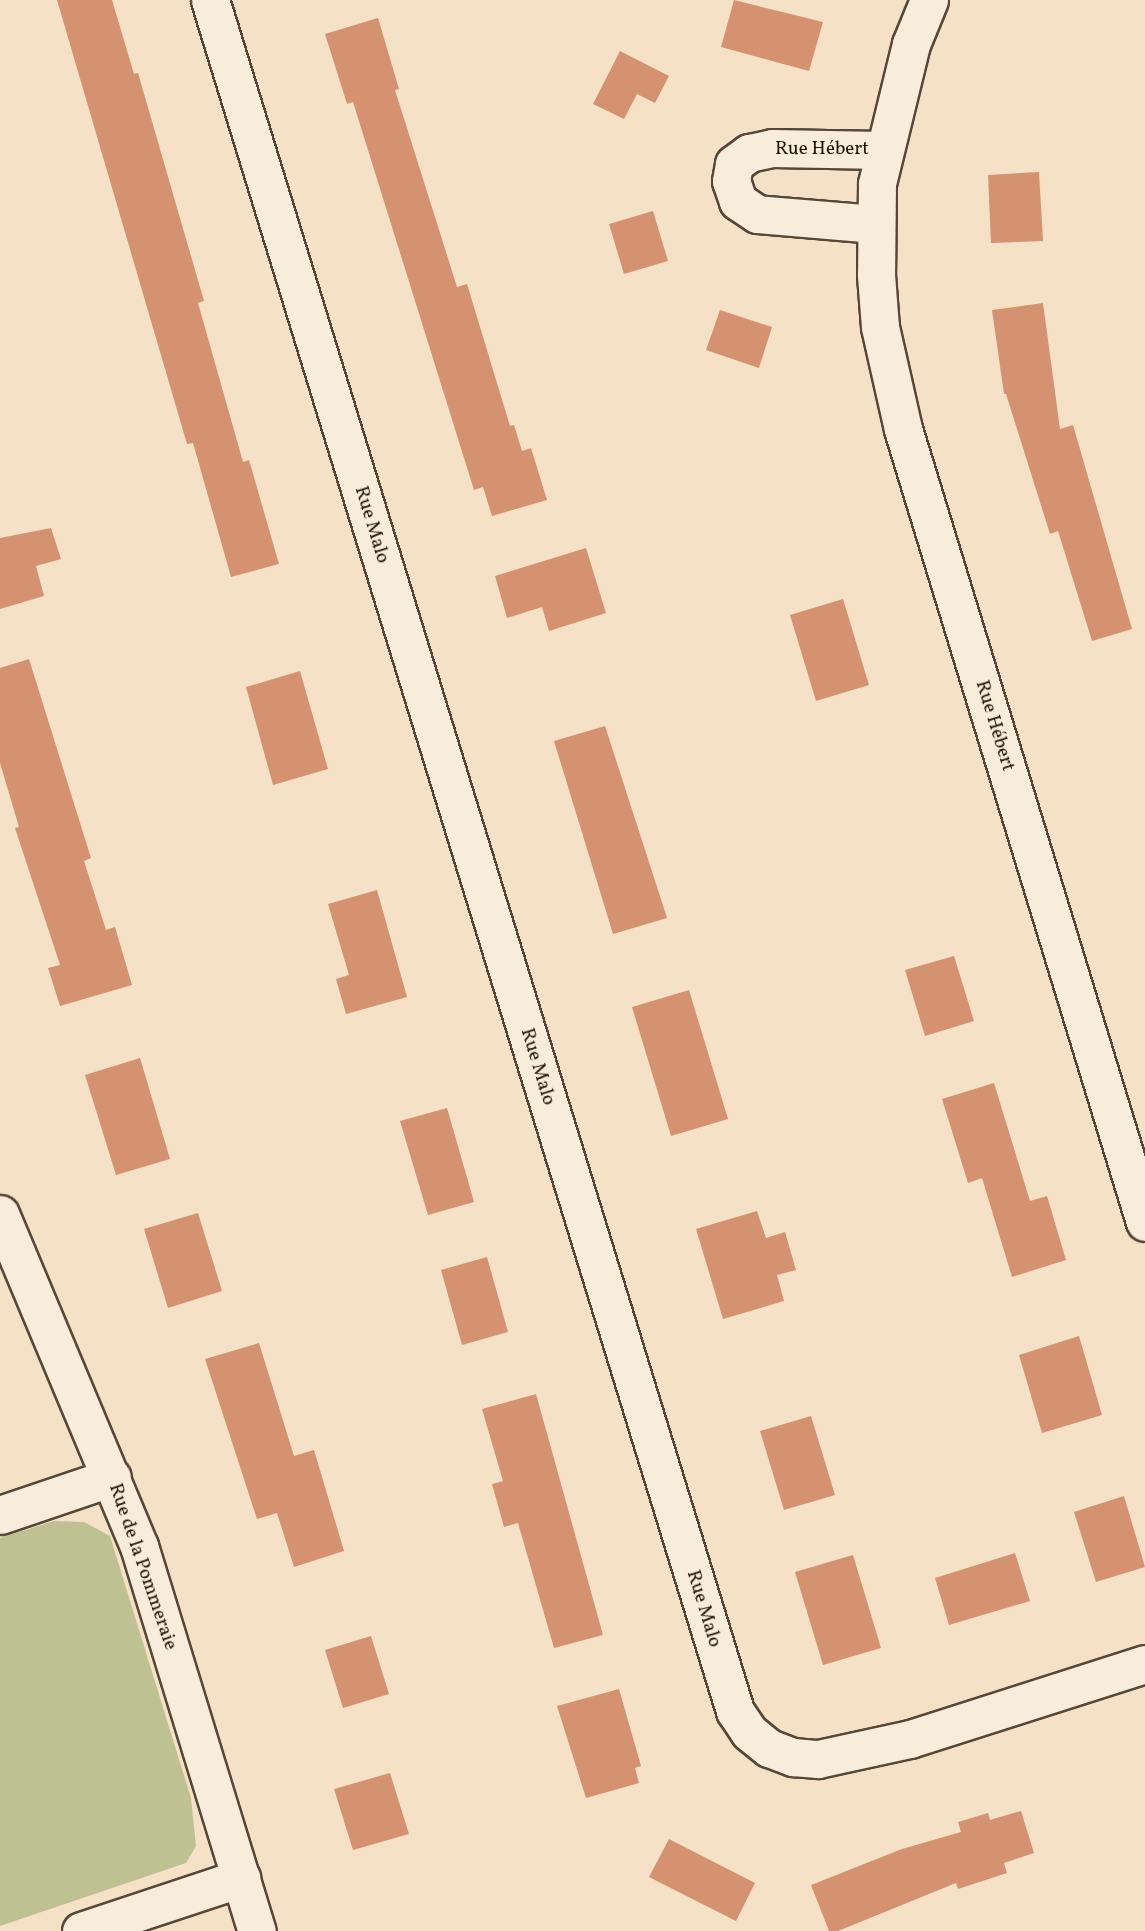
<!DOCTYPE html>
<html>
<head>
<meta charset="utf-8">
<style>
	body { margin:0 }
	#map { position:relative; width:1145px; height:1931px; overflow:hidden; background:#f4e1c6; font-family:Vollkorn,serif }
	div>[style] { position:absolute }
	.green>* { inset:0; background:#bec293 }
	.building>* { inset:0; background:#d49271 }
	.roads { filter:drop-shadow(2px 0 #564736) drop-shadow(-2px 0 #564736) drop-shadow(0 2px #564736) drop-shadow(0 -2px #564736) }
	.minor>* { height:37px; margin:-18.5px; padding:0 18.5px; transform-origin:18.5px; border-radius:18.5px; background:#f8ecda }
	span { translate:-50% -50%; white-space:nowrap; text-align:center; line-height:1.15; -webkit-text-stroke:5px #f8ecda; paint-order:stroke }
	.street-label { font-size:19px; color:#211406 }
</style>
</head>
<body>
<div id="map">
	<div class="green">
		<i style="clip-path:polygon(54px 1521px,84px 1522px,110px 1536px,191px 1798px,196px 1846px,186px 1863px,0 1926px,0 1538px)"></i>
	</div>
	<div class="building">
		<i style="clip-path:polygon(57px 0,112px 0,134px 74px,138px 73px,204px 301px,198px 303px,243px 462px,249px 460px,279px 564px,231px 577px,193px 443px,187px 444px)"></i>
		<i style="clip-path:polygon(734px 0,823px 22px,809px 71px,721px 47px)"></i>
		<i style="clip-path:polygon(378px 18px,399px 89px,395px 90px,457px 287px,467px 284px,510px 426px,514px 425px,522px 451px,531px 448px,547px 500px,492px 516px,483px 487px,474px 490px,353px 102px,347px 104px,325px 34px)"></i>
		<i style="clip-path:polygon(620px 51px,669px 76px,655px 103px,637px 94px,624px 119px,593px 104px)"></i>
		<i style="clip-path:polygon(1039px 172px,1043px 241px,991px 243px,988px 175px)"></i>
		<i style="clip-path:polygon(653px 211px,668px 261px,624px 274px,609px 224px)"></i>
		<i style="clip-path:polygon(1043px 303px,1060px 429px,1073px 425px,1132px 629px,1092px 641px,1058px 531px,1050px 534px,1006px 394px,1004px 394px,992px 310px)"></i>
		<i style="clip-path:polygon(720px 310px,772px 327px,759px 368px,706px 350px)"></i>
		<i style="clip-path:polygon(51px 528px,61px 559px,36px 566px,44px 596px,0 609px,0 538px)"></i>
		<i style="clip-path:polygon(586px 548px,606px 613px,549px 631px,542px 607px,507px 618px,495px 576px)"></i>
		<i style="clip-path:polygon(843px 599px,869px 685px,816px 701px,790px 615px)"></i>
		<i style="clip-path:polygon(29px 659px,91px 858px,84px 861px,106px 930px,115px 927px,132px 985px,60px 1006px,48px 968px,60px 965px,15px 828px,19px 827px,0 763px,0 668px)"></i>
		<i style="clip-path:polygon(300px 671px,328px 769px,273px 785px,246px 687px)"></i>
		<i style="clip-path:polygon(605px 726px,667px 918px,613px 934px,554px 741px)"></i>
		<i style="clip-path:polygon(377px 890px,407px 997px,346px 1014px,336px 979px,349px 975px,328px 904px)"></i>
		<i style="clip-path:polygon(954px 956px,974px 1021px,925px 1036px,905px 970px)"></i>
		<i style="clip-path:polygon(689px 990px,728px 1119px,671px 1136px,632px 1007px)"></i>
		<i style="clip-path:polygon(140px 1058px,170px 1159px,116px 1175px,85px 1075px)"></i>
		<i style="clip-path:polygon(994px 1083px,1030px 1201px,1047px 1196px,1066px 1260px,1012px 1277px,982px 1178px,968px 1183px,942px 1099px)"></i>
		<i style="clip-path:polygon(447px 1108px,474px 1202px,428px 1215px,400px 1121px)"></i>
		<i style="clip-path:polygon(757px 1211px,766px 1238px,785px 1232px,796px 1270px,777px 1275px,784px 1301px,723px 1319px,696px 1229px)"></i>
		<i style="clip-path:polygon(198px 1213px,222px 1291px,168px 1308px,144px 1229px)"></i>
		<i style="clip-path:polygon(487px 1257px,508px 1332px,462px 1345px,441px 1270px)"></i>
		<i style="clip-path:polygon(1079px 1336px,1102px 1415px,1042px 1433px,1019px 1355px)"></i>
		<i style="clip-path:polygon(259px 1343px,294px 1456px,314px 1450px,344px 1551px,294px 1567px,277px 1513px,257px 1519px,205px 1359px)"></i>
		<i style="clip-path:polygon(536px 1394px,603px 1635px,554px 1648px,518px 1523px,504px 1527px,492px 1484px,503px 1481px,482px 1409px)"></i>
		<i style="clip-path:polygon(811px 1416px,835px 1495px,784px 1510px,760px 1431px)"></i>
		<i style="clip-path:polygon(1124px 1496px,1145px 1567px,1096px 1582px,1074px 1512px)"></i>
		<i style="clip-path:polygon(1015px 1553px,1030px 1601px,949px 1625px,935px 1578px)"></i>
		<i style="clip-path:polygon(853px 1555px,881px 1648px,823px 1665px,795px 1572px)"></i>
		<i style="clip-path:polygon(371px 1636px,389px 1694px,343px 1708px,325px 1650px)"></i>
		<i style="clip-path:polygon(619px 1689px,641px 1766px,635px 1768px,639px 1783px,586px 1798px,557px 1706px)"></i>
		<i style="clip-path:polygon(390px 1773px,409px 1834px,353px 1850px,334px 1789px)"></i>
		<i style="clip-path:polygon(1021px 1811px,1034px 1853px,1004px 1863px,1007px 1873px,958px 1889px,956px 1883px,838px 1931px,829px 1931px,811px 1885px,902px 1849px,961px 1832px,958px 1822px,988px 1813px,990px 1820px)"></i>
		<i style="clip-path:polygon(669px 1839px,755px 1883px,736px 1921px,649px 1877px)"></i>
	</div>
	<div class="roads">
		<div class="minor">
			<i style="left:210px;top:0;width:1790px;rotate:72.94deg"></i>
			<i style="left:735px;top:1711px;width:25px;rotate:56deg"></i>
			<i style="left:749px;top:1732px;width:26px;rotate:39deg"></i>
			<i style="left:769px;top:1748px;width:26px;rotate:21deg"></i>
			<i style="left:793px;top:1757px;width:25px;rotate:5deg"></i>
			<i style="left:818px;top:1759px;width:94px;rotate:-12.3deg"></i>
			<i style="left:910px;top:1739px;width:247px;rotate:-17.7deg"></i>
			<i style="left:929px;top:0;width:48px;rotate:112.2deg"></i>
			<i style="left:911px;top:44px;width:144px;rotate:103.7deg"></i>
			<i style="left:877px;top:184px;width:91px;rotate:90.6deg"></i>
			<i style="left:876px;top:275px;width:52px;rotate:85.6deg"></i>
			<i style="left:880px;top:327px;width:105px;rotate:77.3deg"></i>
			<i style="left:903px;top:429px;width:829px;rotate:73.03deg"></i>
			<i style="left:875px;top:224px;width:118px;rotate:-175.2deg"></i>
			<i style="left:757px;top:214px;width:23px;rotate:-146deg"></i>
			<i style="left:738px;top:201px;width:21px;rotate:-109deg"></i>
			<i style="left:731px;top:181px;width:17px;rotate:-80deg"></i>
			<i style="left:734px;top:164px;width:19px;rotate:-36deg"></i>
			<i style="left:749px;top:153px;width:24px;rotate:-12deg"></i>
			<i style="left:772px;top:148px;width:111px;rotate:1deg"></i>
			<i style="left:0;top:1214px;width:360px;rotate:67.3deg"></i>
			<i style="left:139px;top:1546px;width:403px;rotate:73deg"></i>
			<i style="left:0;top:1515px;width:118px;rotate:-18.7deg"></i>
			<i style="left:81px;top:1931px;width:169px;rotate:-18.3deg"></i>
		</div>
	</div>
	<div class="street-label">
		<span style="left:822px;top:150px">Rue Hébert</span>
		<span style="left:371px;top:525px;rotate:73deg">Rue Malo</span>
		<span style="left:994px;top:726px;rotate:73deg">Rue Hébert</span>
		<span style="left:537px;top:1067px;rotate:73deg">Rue Malo</span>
		<span style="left:142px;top:1567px;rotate:71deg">Rue de la Pommeraie</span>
		<span style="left:703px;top:1609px;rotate:73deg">Rue Malo</span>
	</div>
</div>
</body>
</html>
